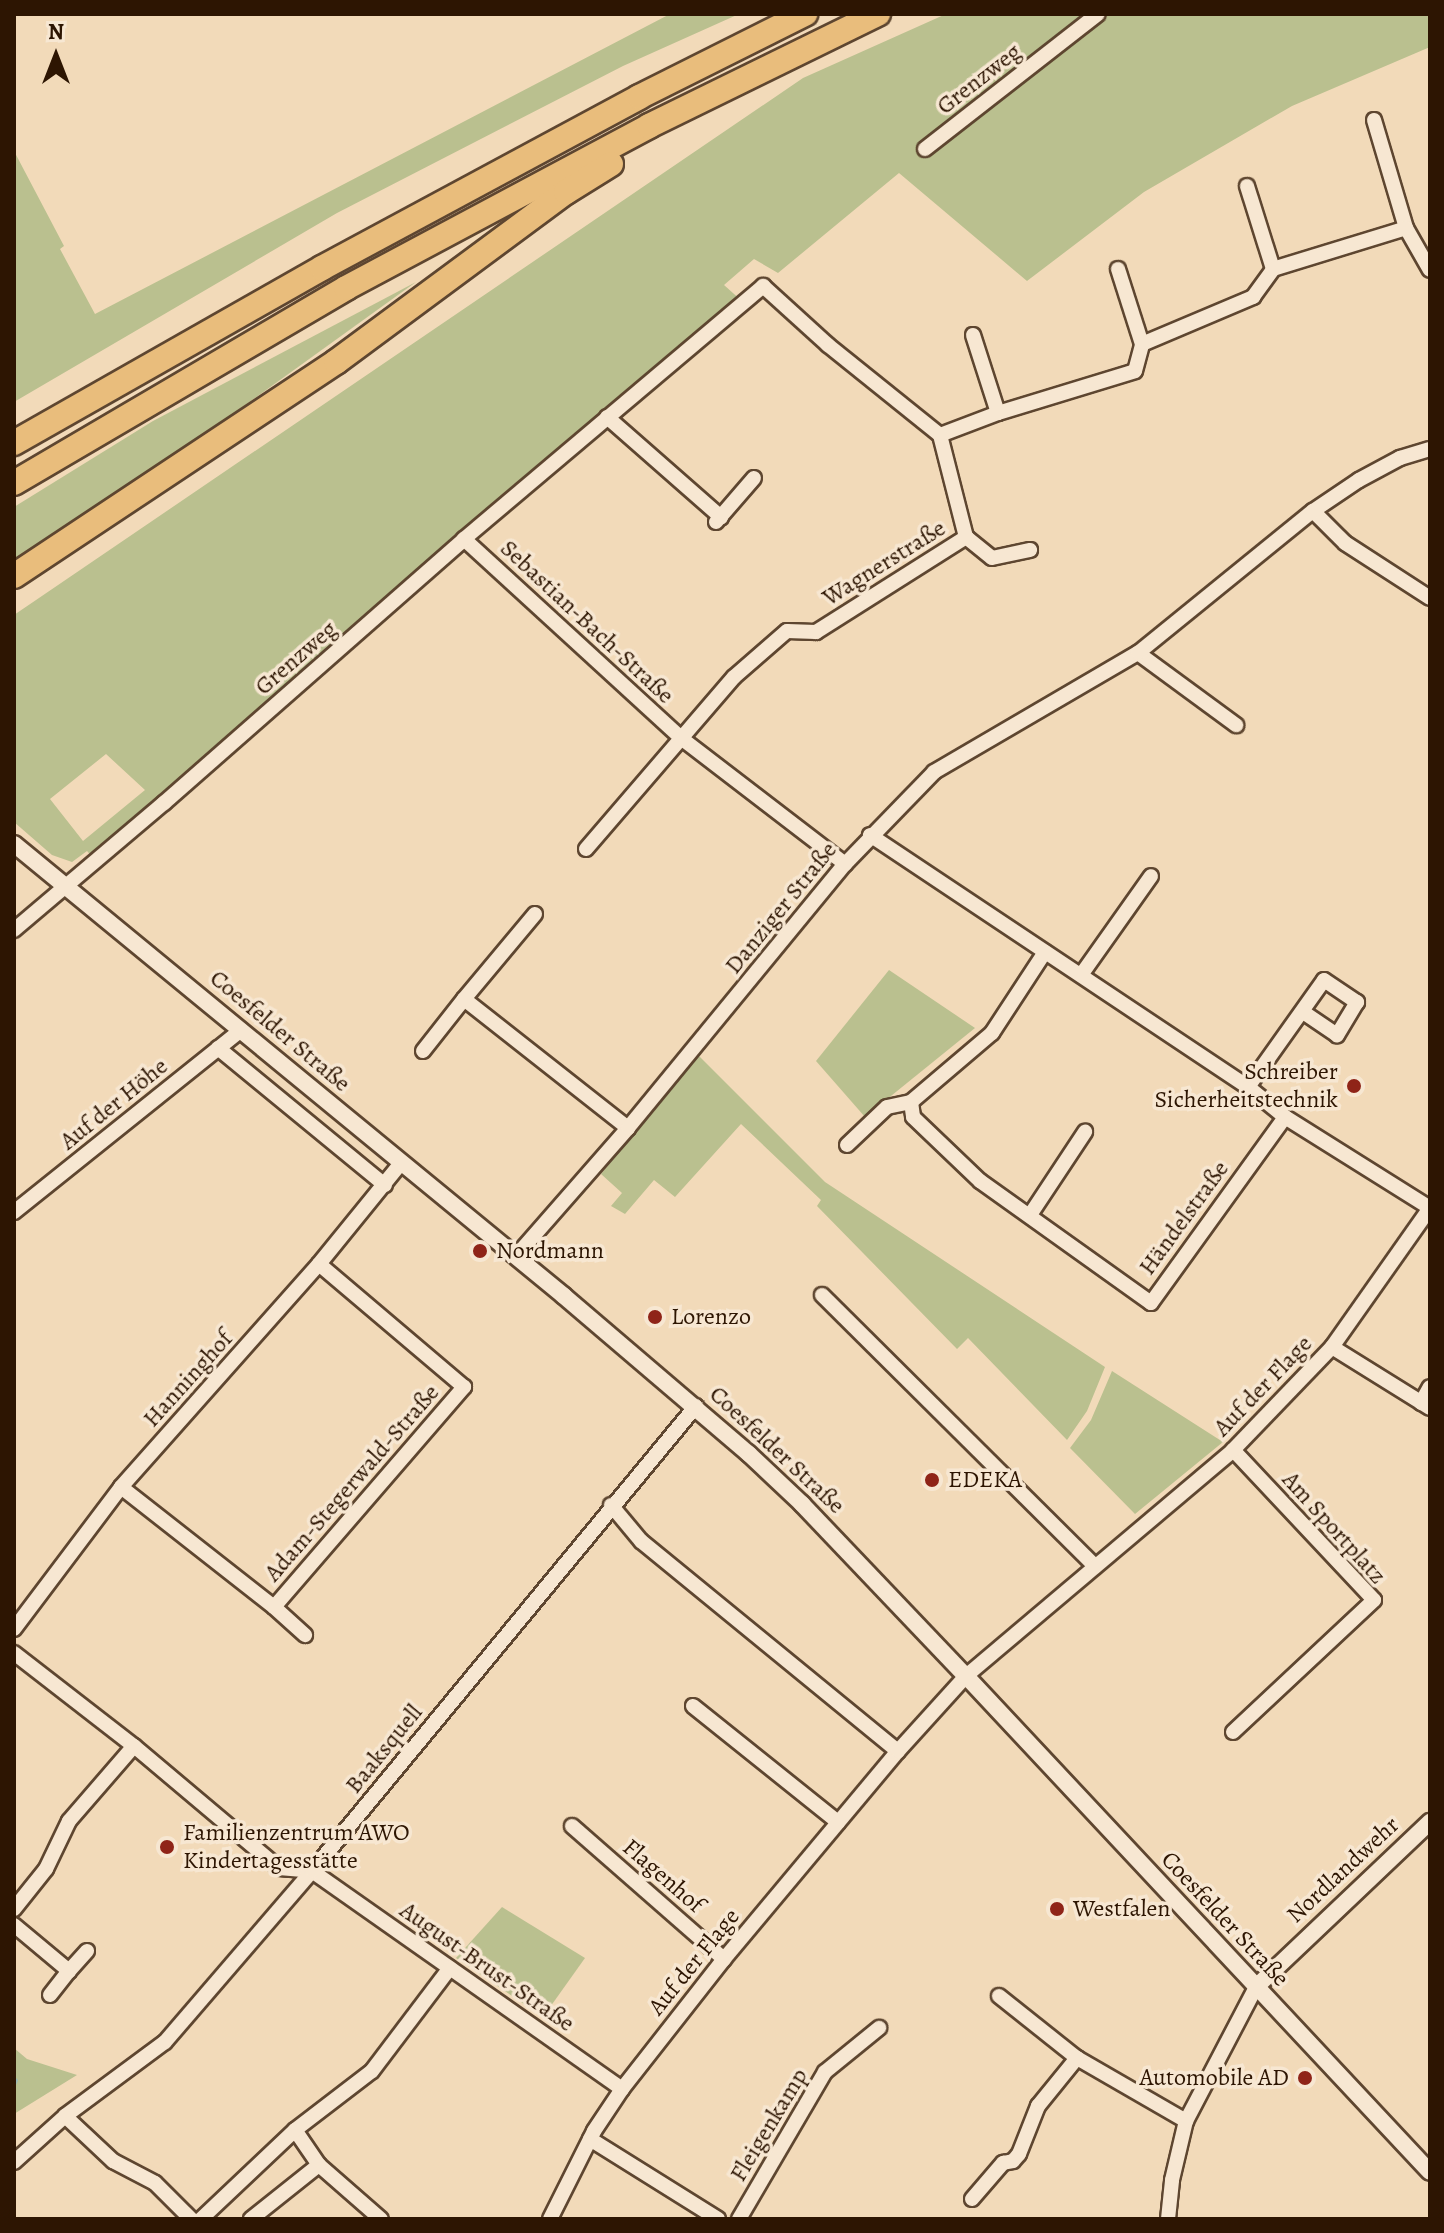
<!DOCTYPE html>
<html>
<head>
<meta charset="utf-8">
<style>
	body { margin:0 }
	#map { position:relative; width:1444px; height:2233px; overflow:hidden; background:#f2dab9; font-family:Alegreya,serif }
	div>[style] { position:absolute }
	.green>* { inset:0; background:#bac08f }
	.stream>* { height:5px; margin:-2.5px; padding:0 2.5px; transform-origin:2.5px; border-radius:2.5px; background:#9cbab5 }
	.roads { filter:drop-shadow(2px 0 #5e4630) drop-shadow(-2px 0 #5e4630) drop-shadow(0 2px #5e4630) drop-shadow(0 -2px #5e4630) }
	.minor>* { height:14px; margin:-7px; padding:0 7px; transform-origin:7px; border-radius:7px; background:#f7e7d2 }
	.tertiary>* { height:16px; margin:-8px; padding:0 8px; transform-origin:8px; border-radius:8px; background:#f7e7d2 }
	.motorway>* { height:24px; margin:-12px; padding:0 12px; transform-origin:12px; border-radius:12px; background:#e9bd7c }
	.dots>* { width:22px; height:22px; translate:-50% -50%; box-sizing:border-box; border:4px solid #f7e7d2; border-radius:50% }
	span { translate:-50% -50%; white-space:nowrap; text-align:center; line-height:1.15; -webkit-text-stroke:7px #f7e7d2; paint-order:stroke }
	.street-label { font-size:24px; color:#2d1502 }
	.poi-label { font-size:24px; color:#2d1502 }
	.right { translate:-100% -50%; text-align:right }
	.left { translate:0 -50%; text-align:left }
	.frame { position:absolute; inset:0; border:16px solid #2d1502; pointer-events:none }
	.north { position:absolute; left:16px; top:16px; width:80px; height:80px; -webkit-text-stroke:6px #f7e7d2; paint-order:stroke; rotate:0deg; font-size:22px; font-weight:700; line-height:32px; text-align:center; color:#2d1502 }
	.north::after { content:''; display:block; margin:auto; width:28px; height:36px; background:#2d1502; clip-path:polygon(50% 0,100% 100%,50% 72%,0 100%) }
</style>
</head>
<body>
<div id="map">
	<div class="green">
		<i style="clip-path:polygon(670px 14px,739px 14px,623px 66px,337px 213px,14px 402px,14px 151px,64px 246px,60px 249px,95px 314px)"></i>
		<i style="clip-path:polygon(evenodd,946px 14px,1430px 14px,1430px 47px,1292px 106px,1144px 192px,1027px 281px,899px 173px,778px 273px,754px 259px,724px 285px,743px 302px,95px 860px,87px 851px,72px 862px,52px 855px,14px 822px,14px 615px,803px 78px,946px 14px,106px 754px,145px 790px,83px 841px,50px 799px,106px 754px)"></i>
		<i style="clip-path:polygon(416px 282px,158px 468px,14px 563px,14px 507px,153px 421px)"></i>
		<i style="clip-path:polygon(889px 970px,975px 1028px,865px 1117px,816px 1061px)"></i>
		<i style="clip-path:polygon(698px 1055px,825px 1182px,1105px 1367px,1087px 1411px,1067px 1440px,968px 1338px,957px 1349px,817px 1206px,821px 1200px,741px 1124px,675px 1197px,654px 1180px,625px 1214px,611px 1206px,622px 1193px,601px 1174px)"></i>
		<i style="clip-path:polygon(1112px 1371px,1223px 1442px,1135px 1514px,1070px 1448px,1091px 1420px)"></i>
		<i style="clip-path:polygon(502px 1907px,585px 1958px,543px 2017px,456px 1958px)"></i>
		<i style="clip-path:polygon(14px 2048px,27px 2059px,77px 2075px,14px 2114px)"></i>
	</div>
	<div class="stream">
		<i style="left:14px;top:2082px;width:2px;rotate:-63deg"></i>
	</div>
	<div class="roads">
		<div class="minor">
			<i style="left:1374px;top:120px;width:113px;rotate:73.5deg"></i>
			<i style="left:1406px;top:228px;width:48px;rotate:60.3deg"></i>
			<i style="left:925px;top:149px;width:219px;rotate:-38deg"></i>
			<i style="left:1247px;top:186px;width:87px;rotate:72.6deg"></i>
			<i style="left:1118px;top:269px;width:79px;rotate:72.3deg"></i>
			<i style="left:973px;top:335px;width:82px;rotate:72.2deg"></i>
			<i style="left:607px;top:417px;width:152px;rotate:41.3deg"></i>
			<i style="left:1313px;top:511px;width:45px;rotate:45deg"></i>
			<i style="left:1345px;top:543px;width:101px;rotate:32.9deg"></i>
			<i style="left:716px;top:522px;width:58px;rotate:-49.2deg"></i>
			<i style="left:966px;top:537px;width:33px;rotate:39deg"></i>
			<i style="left:992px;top:558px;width:39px;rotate:-12deg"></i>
			<i style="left:464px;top:539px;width:294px;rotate:42.5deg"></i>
			<i style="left:681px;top:738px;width:207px;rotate:37.5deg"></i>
			<i style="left:1138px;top:653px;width:122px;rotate:36.3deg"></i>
			<i style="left:870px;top:835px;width:454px;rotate:33.7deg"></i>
			<i style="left:1248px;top:1087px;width:48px;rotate:39deg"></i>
			<i style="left:1285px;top:1117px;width:171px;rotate:32.1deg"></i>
			<i style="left:586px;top:849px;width:227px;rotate:-49.3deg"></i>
			<i style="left:734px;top:677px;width:70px;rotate:-41deg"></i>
			<i style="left:787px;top:631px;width:29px;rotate:2deg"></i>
			<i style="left:816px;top:632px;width:178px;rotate:-32.3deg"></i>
			<i style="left:966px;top:537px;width:105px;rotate:-104.3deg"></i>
			<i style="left:940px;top:435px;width:62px;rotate:-20.8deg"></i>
			<i style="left:998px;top:413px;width:143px;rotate:-17deg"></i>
			<i style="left:1135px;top:371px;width:28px;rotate:-75deg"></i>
			<i style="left:1142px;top:344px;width:121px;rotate:-22.9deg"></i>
			<i style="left:1253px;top:297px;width:34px;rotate:-54deg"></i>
			<i style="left:1273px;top:269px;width:139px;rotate:-17.1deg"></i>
			<i style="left:535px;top:914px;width:111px;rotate:129.9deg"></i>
			<i style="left:464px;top:999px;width:209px;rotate:38.2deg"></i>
			<i style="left:14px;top:930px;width:197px;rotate:-40.3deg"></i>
			<i style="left:164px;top:803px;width:400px;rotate:-41.3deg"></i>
			<i style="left:464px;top:539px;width:392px;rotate:-40.2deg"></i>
			<i style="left:763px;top:286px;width:88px;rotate:42.2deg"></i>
			<i style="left:828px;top:345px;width:144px;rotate:38.8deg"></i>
			<i style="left:1045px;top:952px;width:97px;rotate:123.2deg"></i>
			<i style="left:992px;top:1033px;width:106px;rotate:139.6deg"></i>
			<i style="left:911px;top:1102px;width:15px;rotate:82deg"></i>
			<i style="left:913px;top:1117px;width:93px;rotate:43.7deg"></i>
			<i style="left:980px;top:1181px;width:210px;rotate:35.5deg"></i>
			<i style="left:1151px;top:1303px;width:229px;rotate:-54.2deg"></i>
			<i style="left:1081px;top:975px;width:121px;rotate:-54.7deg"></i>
			<i style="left:218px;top:1048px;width:216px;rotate:39.4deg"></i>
			<i style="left:423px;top:1051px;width:66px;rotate:-51.7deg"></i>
			<i style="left:1248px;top:1087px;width:131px;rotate:-54.6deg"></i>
			<i style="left:1324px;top:980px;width:40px;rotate:34deg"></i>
			<i style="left:1357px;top:1002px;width:39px;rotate:121deg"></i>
			<i style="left:1337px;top:1035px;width:41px;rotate:-145.9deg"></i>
			<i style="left:847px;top:1145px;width:55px;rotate:-43.5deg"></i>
			<i style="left:887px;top:1107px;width:25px;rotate:-12deg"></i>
			<i style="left:14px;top:1212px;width:291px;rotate:-38.7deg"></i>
			<i style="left:1030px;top:1215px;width:100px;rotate:-56.5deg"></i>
			<i style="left:516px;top:1256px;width:170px;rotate:-48.8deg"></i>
			<i style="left:628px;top:1128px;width:342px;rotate:-50.6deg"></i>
			<i style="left:845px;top:864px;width:128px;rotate:-45.9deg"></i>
			<i style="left:934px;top:772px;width:236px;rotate:-30.3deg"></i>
			<i style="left:1138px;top:653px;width:225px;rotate:-39.1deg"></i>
			<i style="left:1313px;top:511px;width:55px;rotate:-34deg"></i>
			<i style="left:1359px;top:480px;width:47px;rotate:-28.2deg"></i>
			<i style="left:1400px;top:458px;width:31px;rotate:-17deg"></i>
			<i style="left:822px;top:1295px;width:385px;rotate:44.8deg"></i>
			<i style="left:1332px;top:1347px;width:115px;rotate:31.9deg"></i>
			<i style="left:1421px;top:1403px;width:18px;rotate:-61deg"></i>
			<i style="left:121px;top:1487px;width:194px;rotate:38.1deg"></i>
			<i style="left:274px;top:1607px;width:291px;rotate:-49.2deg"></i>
			<i style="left:464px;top:1387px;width:190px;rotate:-139.7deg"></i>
			<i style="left:611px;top:1505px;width:47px;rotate:50.2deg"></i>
			<i style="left:641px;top:1541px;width:332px;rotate:39.3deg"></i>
			<i style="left:274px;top:1607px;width:42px;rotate:42.1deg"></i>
			<i style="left:14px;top:1629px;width:178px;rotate:-53deg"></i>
			<i style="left:121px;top:1487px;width:298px;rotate:-48.4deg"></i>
			<i style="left:319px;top:1264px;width:130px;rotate:-50.9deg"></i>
			<i style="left:14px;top:1653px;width:152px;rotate:37.8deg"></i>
			<i style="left:134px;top:1746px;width:189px;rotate:40.1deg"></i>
			<i style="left:279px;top:1868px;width:33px;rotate:5deg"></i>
			<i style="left:312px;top:1871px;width:379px;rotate:35.1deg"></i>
			<i style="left:693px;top:1706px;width:186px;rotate:38.7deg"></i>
			<i style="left:1233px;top:1732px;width:193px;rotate:-43.1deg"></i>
			<i style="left:1374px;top:1600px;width:206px;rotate:-133.2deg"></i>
			<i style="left:572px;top:1826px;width:202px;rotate:41.2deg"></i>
			<i style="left:14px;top:1909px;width:51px;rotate:-51.3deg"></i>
			<i style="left:46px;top:1869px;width:53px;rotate:-64.4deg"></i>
			<i style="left:69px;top:1821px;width:99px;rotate:-49.1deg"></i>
			<i style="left:14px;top:1925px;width:72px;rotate:39.9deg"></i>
			<i style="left:69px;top:1971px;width:27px;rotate:-48deg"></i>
			<i style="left:50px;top:1995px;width:31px;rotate:-52deg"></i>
			<i style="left:999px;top:1996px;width:100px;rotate:38.5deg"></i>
			<i style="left:1077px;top:2058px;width:126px;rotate:30deg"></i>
			<i style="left:65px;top:2116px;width:66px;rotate:43.2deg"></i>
			<i style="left:113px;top:2161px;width:47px;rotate:27.6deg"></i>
			<i style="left:155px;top:2183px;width:51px;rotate:45deg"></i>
			<i style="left:295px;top:2130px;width:42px;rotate:55.6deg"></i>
			<i style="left:319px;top:2165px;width:82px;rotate:41.1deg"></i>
			<i style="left:590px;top:2139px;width:151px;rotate:32deg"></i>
			<i style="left:14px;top:2162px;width:69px;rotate:-42deg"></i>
			<i style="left:65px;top:2116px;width:124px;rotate:-36.5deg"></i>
			<i style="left:165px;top:2042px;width:225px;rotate:-49.3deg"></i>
			<i style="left:312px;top:1871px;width:603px;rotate:-50.45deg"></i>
			<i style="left:972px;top:2199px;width:48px;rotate:-49.3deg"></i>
			<i style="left:1003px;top:2163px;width:10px;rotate:-11deg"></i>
			<i style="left:1013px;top:2161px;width:9px;rotate:-49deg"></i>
			<i style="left:1019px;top:2154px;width:52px;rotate:-68.4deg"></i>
			<i style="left:1038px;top:2106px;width:62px;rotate:-50.9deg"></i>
			<i style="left:201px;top:2219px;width:129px;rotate:-43.4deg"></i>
			<i style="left:295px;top:2130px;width:97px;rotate:-37.5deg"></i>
			<i style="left:372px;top:2071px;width:129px;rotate:-52.9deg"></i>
			<i style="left:251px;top:2219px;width:87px;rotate:-38.5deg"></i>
			<i style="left:550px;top:2219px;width:98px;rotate:-63.4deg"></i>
			<i style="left:594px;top:2131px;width:50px;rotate:-56.3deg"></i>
			<i style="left:622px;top:2089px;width:165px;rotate:-51.9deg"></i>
			<i style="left:724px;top:1959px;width:271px;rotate:-50.1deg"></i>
			<i style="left:898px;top:1751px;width:101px;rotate:-47.8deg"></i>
			<i style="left:966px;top:1676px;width:350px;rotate:-40.2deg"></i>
			<i style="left:1233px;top:1450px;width:143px;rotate:-46.1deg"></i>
			<i style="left:1332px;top:1347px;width:170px;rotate:-54.8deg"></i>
			<i style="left:739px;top:2219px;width:170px;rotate:-59.7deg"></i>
			<i style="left:825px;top:2072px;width:70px;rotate:-39.2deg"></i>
			<i style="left:1168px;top:2219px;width:39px;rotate:-84deg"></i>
			<i style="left:1172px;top:2180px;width:61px;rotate:-76.7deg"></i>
			<i style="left:1186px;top:2121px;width:151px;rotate:-62.4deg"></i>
		</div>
		<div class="tertiary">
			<i style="left:14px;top:844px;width:712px;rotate:39.41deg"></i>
			<i style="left:564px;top:1296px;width:243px;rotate:40.5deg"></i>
			<i style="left:749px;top:1454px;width:73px;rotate:43.3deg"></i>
			<i style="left:802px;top:1504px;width:238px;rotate:46.4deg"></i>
			<i style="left:966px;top:1676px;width:679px;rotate:46.91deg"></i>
			<i style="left:1256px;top:1987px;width:240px;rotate:-43.5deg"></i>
		</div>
		<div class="motorway">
			<i style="left:14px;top:443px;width:354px;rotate:-29.6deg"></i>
			<i style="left:322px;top:268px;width:360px;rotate:-28.3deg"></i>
			<i style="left:639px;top:97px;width:186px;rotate:-26.6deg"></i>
			<i style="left:14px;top:483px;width:385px;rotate:-30.4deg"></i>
			<i style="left:346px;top:288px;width:344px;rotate:-28.1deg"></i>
			<i style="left:649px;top:126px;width:255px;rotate:-26.1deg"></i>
			<i style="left:14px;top:576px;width:387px;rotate:-33.6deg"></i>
			<i style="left:336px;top:362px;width:286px;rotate:-36.5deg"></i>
			<i style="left:566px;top:192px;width:53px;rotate:-31.9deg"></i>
		</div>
	</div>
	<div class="dots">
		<i style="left:1354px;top:1086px;background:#8f2418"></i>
		<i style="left:480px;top:1251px;background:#8f2418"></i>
		<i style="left:655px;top:1317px;background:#8f2418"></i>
		<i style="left:932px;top:1480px;background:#8f2418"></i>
		<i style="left:167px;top:1847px;background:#8f2418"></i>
		<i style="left:1057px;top:1909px;background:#8f2418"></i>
		<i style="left:1305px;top:2078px;background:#8f2418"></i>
	</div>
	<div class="street-label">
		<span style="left:979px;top:79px;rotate:-38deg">Grenzweg</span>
		<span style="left:884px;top:563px;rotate:-32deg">Wagnerstraße</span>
		<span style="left:587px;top:622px;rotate:43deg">Sebastian-Bach-Straße</span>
		<span style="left:296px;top:658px;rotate:-41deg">Grenzweg</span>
		<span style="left:781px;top:908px;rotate:-51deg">Danziger Straße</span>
		<span style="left:280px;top:1031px;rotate:40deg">Coesfelder Straße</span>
		<span style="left:114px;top:1104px;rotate:-39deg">Auf der Höhe</span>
		<span style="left:1184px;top:1218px;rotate:-54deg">Händelstraße</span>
		<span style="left:188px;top:1379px;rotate:-48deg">Hanninghof</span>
		<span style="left:1263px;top:1386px;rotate:-46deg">Auf der Flage</span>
		<span style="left:777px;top:1450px;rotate:43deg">Coesfelder Straße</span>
		<span style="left:352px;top:1483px;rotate:-49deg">Adam-Stegerwald-Straße</span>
		<span style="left:1334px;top:1528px;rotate:48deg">Am Sportplatz</span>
		<span style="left:384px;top:1749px;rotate:-51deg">Baaksquell</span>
		<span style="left:1343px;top:1870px;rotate:-43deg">Nordlandwehr</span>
		<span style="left:663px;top:1876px;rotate:41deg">Flagenhof</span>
		<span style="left:1225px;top:1919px;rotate:47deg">Coesfelder Straße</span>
		<span style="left:694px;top:1962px;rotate:-51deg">Auf der Flage</span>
		<span style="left:487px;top:1967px;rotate:35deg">August-Brust-Straße</span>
		<span style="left:769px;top:2125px;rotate:-59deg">Fleigenkamp</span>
	</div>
	<div class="poi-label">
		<span class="right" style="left:1338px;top:1086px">Schreiber<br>Sicherheitstechnik</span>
		<span class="left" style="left:496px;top:1251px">Nordmann</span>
		<span class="left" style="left:671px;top:1317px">Lorenzo</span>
		<span class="left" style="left:948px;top:1480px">EDEKA</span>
		<span class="left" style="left:183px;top:1847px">Familienzentrum AWO<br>Kindertagesstätte</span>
		<span class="left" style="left:1073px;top:1909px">Westfalen</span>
		<span class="right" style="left:1289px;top:2078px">Automobile AD</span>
	</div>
	<div class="frame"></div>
	<div class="north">N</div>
</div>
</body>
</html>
